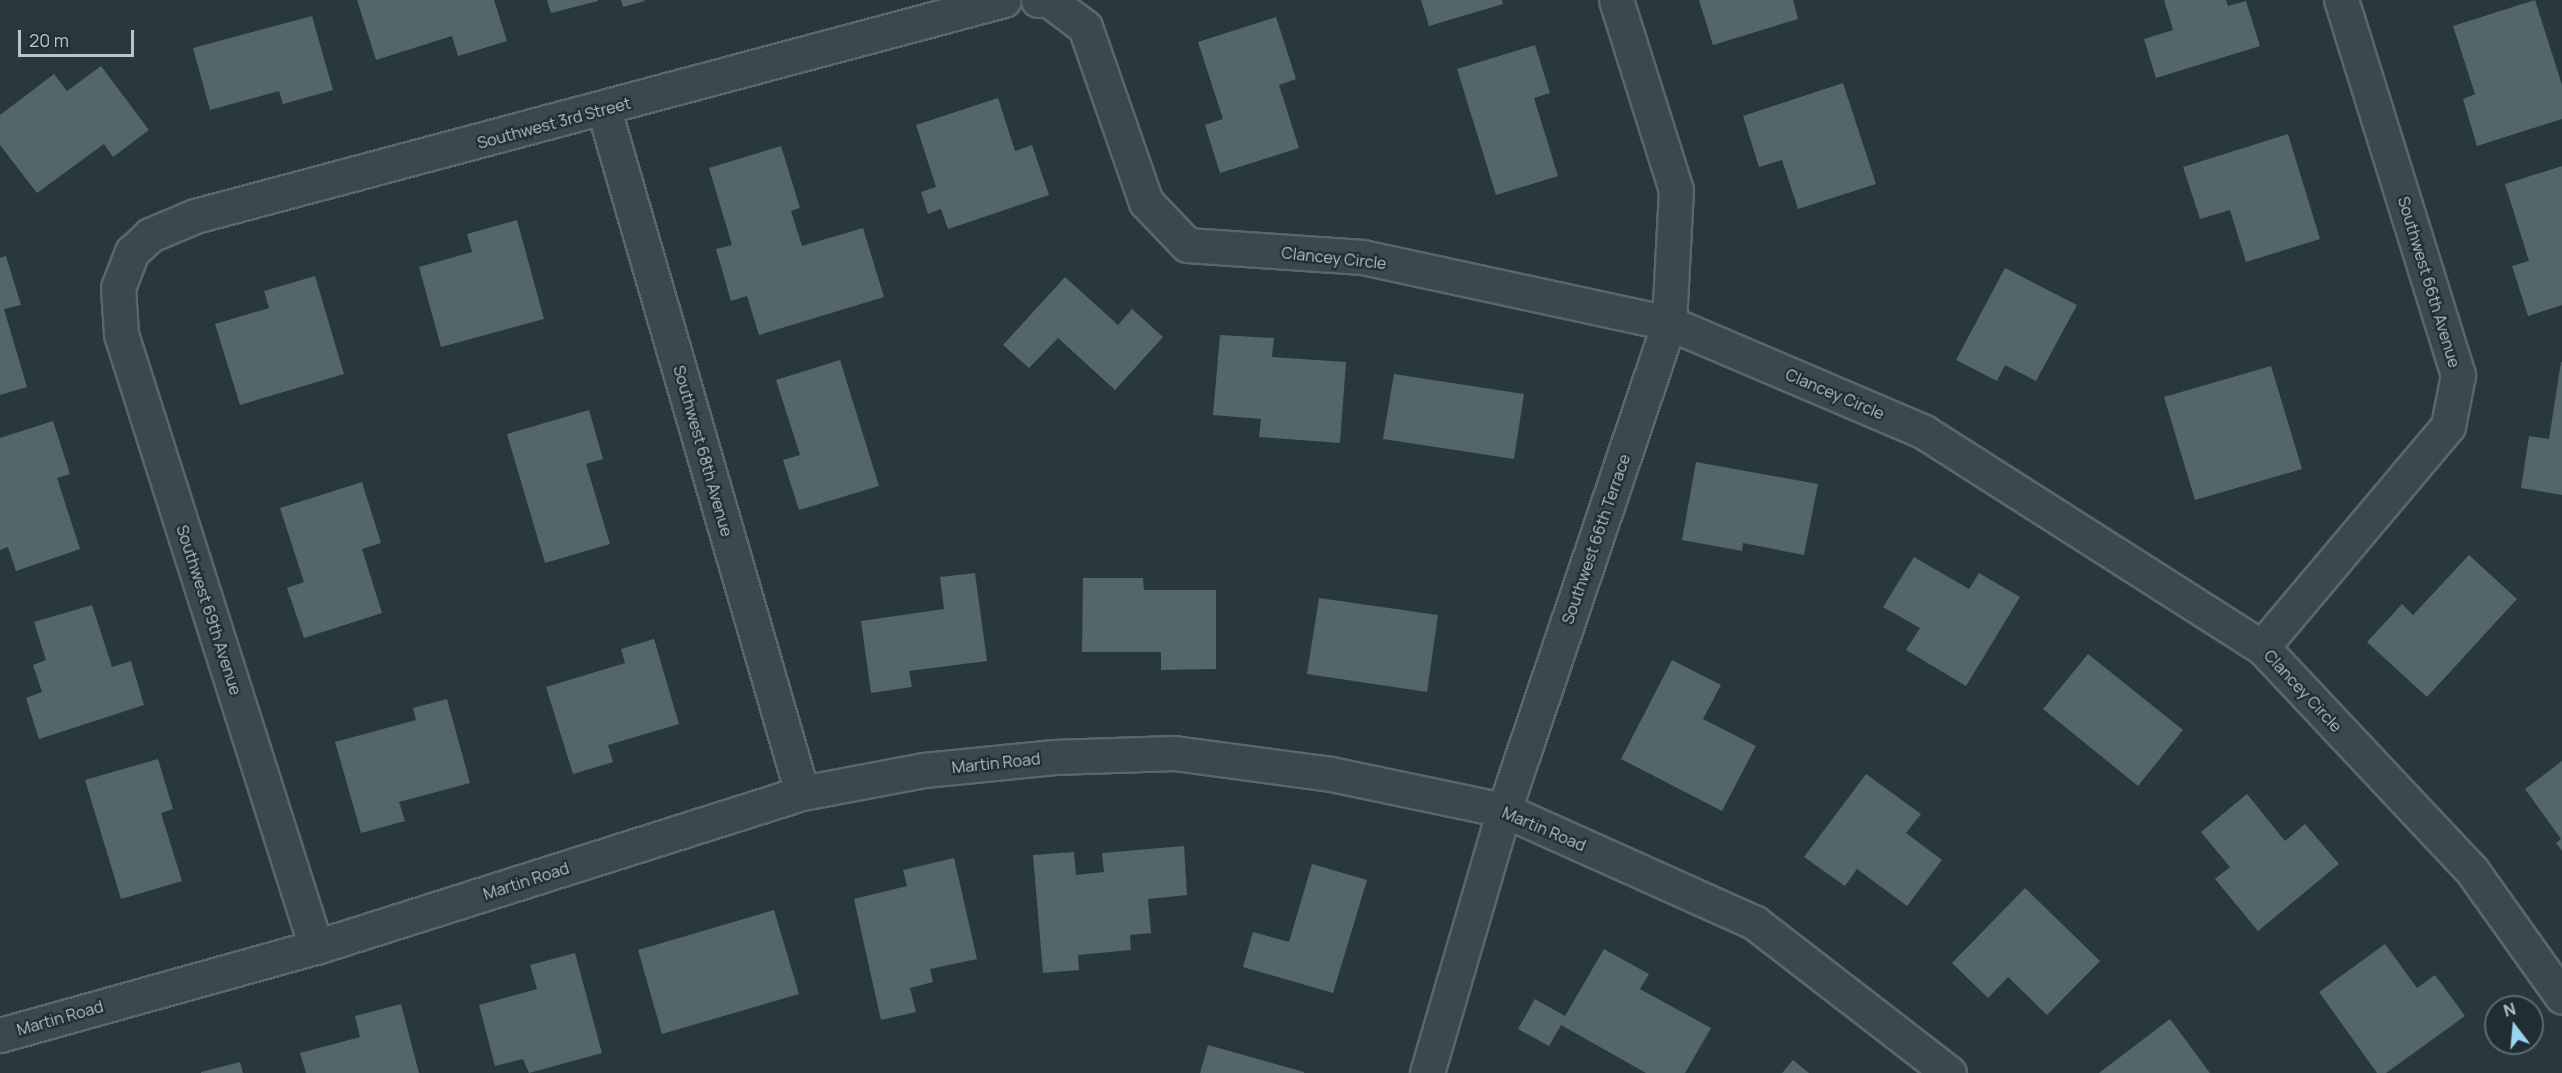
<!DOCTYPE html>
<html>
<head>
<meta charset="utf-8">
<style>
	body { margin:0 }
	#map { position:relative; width:2562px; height:1073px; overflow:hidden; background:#28383e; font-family:Manrope,sans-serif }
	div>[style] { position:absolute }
	.building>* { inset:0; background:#53666b }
	.roads { filter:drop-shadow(2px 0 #59676c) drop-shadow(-2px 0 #59676c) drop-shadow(0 2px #59676c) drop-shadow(0 -2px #59676c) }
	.street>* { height:33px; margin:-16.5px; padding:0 16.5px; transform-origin:16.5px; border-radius:16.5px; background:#3b494e }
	span { translate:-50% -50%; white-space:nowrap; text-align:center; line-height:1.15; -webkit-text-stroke:4.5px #202e33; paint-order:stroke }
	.street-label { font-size:16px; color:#b8c4c9 }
	.north { position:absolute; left:2484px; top:995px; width:60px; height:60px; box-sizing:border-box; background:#202e33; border:2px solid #5d6a6f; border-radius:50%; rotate:344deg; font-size:16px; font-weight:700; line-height:24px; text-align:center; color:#b8c4c9 }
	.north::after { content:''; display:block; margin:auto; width:21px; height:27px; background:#96d4ef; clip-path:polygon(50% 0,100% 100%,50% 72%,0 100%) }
	.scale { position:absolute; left:18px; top:30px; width:116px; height:27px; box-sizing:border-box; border:3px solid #b8c4c9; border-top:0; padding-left:8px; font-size:18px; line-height:21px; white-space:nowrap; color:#b8c4c9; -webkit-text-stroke:4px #202e33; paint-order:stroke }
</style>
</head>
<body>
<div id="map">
	<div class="building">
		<i style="clip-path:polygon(357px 0,494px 0,507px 41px,458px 56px,452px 36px,376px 60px)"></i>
		<i style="clip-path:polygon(547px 0,598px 0,598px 1px,551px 13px)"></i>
		<i style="clip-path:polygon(621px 0,644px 0,645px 1px,623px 7px)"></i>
		<i style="clip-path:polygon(1421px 0,1502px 0,1503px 4px,1429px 26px)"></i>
		<i style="clip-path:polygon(1699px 0,1793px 0,1798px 19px,1713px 45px)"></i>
		<i style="clip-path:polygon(2164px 0,2226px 0,2228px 6px,2246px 1px,2260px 46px,2156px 78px,2144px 39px,2173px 30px)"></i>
		<i style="clip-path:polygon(2535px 0,2562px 85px,2562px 119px,2477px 146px,2463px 99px,2475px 94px,2453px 26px)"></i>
		<i style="clip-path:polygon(312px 16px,333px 90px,283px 104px,279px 91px,210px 110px,193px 48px)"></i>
		<i style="clip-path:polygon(1276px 17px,1296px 79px,1279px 85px,1299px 148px,1220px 173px,1205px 125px,1223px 119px,1198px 42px)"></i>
		<i style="clip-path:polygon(1535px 45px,1550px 93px,1534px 98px,1558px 176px,1496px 195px,1457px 69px)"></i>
		<i style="clip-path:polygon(101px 66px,149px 130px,113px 157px,104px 144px,37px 193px,0 145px,0 115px,54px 74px,67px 91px)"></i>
		<i style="clip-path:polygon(1843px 83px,1876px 184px,1798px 209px,1782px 160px,1759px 167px,1743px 116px)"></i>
		<i style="clip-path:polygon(998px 98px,1015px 151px,1032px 145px,1049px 195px,948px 229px,941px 209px,928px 214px,921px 192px,936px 187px,916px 125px)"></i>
		<i style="clip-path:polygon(2288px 134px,2320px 239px,2246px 262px,2230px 210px,2200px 219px,2183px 167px)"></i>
		<i style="clip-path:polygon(781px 146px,800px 208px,791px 211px,802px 246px,863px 228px,884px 297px,759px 335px,747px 296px,731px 301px,716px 249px,732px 245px,709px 168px)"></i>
		<i style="clip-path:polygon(2562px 166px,2562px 305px,2528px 316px,2512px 266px,2529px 261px,2505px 184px)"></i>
		<i style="clip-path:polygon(517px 220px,544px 319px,441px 347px,419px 267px,472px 252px,467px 234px)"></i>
		<i style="clip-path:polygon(6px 256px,21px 305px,4px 309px,27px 387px,0 395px,0 258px)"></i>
		<i style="clip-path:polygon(2005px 268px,2077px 305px,2036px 381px,2005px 365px,1997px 381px,1956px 360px)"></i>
		<i style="clip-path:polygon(315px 276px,344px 374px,240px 405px,215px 324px,269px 308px,264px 291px)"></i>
		<i style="clip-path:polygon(1065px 277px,1118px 325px,1132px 309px,1163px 337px,1115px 390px,1058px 338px,1029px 368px,1003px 345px)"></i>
		<i style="clip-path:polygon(1220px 335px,1274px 338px,1272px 357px,1346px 362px,1340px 443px,1259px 437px,1261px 419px,1213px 415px)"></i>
		<i style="clip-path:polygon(840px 360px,879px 486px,799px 510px,783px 460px,800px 455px,776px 380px)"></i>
		<i style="clip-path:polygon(2561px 362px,2562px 362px,2562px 495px,2521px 488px,2529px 436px,2549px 439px)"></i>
		<i style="clip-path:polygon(2271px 366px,2302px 469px,2195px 500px,2164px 397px)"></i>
		<i style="clip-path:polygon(1394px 374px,1524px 394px,1514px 459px,1383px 439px)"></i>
		<i style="clip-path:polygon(589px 410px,603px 459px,586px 464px,610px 544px,545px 563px,507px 434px)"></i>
		<i style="clip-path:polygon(53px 421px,70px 474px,57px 478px,80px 549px,16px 571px,8px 547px,0 550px,0 438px)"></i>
		<i style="clip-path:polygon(1696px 462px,1818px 484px,1804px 555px,1743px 543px,1742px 551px,1682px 540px)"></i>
		<i style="clip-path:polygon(362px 482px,381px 543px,362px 549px,382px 613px,304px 638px,287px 588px,304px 582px,280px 508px)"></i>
		<i style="clip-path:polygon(2469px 555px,2517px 599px,2427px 697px,2367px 642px,2402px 604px,2413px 615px)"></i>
		<i style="clip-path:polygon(1914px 557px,1969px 589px,1979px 573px,2020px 597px,1966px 686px,1906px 650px,1920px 628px,1883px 607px)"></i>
		<i style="clip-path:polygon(975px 573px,987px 661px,909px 671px,912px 687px,871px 693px,861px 621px,944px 609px,940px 577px)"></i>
		<i style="clip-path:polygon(1083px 578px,1143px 578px,1144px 590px,1216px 590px,1216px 669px,1161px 670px,1161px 652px,1082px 652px)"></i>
		<i style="clip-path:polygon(1319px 598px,1438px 615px,1427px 692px,1307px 674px)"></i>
		<i style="clip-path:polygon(92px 605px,112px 667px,131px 661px,144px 705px,39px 739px,26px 698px,42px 692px,33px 665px,46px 660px,34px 622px)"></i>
		<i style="clip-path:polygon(654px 639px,679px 724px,608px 745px,613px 762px,573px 774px,546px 687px,625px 663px,621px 649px)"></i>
		<i style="clip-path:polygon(2088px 654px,2183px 730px,2138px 786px,2043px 709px)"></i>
		<i style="clip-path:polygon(1672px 660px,1721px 685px,1703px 719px,1756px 746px,1722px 811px,1621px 759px)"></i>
		<i style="clip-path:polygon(447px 699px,470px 783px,399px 802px,405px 821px,361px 833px,335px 742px,416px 720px,413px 708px)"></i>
		<i style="clip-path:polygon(158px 759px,173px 809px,161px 813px,182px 881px,121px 899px,85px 780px)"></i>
		<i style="clip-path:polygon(2562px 761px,2562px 851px,2556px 843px,2561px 839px,2525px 789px)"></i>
		<i style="clip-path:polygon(1866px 774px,1921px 814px,1906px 833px,1942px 860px,1907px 906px,1857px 869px,1845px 886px,1804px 857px)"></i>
		<i style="clip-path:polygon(2247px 794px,2285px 841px,2305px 824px,2339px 864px,2258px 931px,2215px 879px,2230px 867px,2201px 832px)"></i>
		<i style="clip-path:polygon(1184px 846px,1187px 895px,1148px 899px,1151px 933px,1130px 935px,1131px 950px,1078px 955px,1079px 970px,1043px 973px,1033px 855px,1074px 852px,1076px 875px,1104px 872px,1102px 853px)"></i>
		<i style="clip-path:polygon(954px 858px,977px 959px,930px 969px,933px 982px,910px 988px,916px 1012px,881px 1020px,854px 899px,907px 886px,903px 870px)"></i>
		<i style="clip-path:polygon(1312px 864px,1367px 880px,1333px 993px,1243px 967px,1253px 932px,1289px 942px)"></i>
		<i style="clip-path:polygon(2025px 888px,2100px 961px,2047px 1015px,2008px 977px,1988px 998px,1952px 963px)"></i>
		<i style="clip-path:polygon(774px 910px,799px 994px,662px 1034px,638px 950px)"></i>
		<i style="clip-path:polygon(2385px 944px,2417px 988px,2435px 975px,2465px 1016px,2386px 1073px,2377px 1073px,2319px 992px)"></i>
		<i style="clip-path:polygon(1604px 949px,1649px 974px,1640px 989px,1711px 1028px,1685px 1073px,1646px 1073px,1561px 1025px,1549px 1046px,1518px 1029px,1535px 999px,1565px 1016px)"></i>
		<i style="clip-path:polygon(575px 953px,602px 1053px,529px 1073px,523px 1059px,495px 1066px,479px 1005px,537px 989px,530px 965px)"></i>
		<i style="clip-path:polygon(401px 1004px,419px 1073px,306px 1073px,300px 1053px,360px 1037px,355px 1016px)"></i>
		<i style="clip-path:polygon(2170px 1019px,2210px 1073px,2099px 1073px)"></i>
		<i style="clip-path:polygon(1208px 1045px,1304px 1072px,1304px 1073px,1200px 1073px)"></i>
		<i style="clip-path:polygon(1793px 1060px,1809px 1073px,1782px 1073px)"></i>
		<i style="clip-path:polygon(240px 1062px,243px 1073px,201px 1073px,201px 1072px)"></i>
	</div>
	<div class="roads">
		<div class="street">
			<i style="left:1038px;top:0;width:11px"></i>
			<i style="left:1049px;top:0;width:45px;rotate:36.9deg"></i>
			<i style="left:1085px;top:27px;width:185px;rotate:70.8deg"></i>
			<i style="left:1146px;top:202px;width:59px;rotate:46.4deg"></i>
			<i style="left:1187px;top:245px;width:176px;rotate:3.9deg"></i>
			<i style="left:1363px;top:257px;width:313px;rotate:12.2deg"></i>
			<i style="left:1669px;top:323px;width:277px;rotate:23.1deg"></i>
			<i style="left:1924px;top:432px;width:401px;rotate:32.5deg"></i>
			<i style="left:2262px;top:647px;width:308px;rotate:46.8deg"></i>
			<i style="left:2473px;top:872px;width:153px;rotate:54.5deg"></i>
			<i style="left:604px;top:110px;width:711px;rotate:73.83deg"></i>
			<i style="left:2262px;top:647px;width:289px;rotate:-49.9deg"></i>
			<i style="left:2448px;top:426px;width:52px;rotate:-78.9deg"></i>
			<i style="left:2458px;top:375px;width:393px;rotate:-107.3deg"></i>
			<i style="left:316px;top:947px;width:643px;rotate:-107.65deg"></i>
			<i style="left:121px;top:334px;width:46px;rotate:-93.7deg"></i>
			<i style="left:118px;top:288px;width:39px;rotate:-69deg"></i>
			<i style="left:132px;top:252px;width:25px;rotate:-43deg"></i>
			<i style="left:150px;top:235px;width:49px;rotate:-22.9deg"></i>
			<i style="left:195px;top:216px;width:837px;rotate:-14.95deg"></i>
			<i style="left:0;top:1035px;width:328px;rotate:-15.6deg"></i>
			<i style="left:316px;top:947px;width:510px;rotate:-17.58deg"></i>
			<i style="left:802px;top:793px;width:124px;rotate:-10.7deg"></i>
			<i style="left:924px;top:770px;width:131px;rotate:-5.7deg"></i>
			<i style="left:1054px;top:757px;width:120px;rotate:-1.9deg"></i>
			<i style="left:1174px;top:753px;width:158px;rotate:7.6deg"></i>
			<i style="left:1331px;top:774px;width:177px;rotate:11.8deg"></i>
			<i style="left:1504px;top:810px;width:275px;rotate:24.2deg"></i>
			<i style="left:1755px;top:923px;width:245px;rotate:37.7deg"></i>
			<i style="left:1427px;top:1073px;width:274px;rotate:-73.7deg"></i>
			<i style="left:1504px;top:810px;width:514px;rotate:-71.28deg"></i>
			<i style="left:1669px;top:323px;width:133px;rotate:-87deg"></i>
			<i style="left:1676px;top:190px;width:199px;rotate:-107.5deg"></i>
		</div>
	</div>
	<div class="street-label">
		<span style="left:554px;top:123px;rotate:-15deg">Southwest 3rd Street</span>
		<span style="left:1334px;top:258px;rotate:6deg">Clancey Circle</span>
		<span style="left:2429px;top:282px;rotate:73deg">Southwest 66th Avenue</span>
		<span style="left:1835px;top:394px;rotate:23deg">Clancey Circle</span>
		<span style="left:703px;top:451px;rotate:74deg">Southwest 68th Avenue</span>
		<span style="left:1596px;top:539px;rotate:-71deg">Southwest 66th Terrace</span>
		<span style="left:209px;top:610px;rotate:72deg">Southwest 69th Avenue</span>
		<span style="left:2303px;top:691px;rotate:47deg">Clancey Circle</span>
		<span style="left:996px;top:763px;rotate:-6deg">Martin Road</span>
		<span style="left:1544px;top:829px;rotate:23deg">Martin Road</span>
		<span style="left:526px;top:881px;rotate:-18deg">Martin Road</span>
		<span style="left:60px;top:1018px;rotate:-16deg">Martin Road</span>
	</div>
	<div class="north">N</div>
	<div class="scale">20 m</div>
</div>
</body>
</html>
